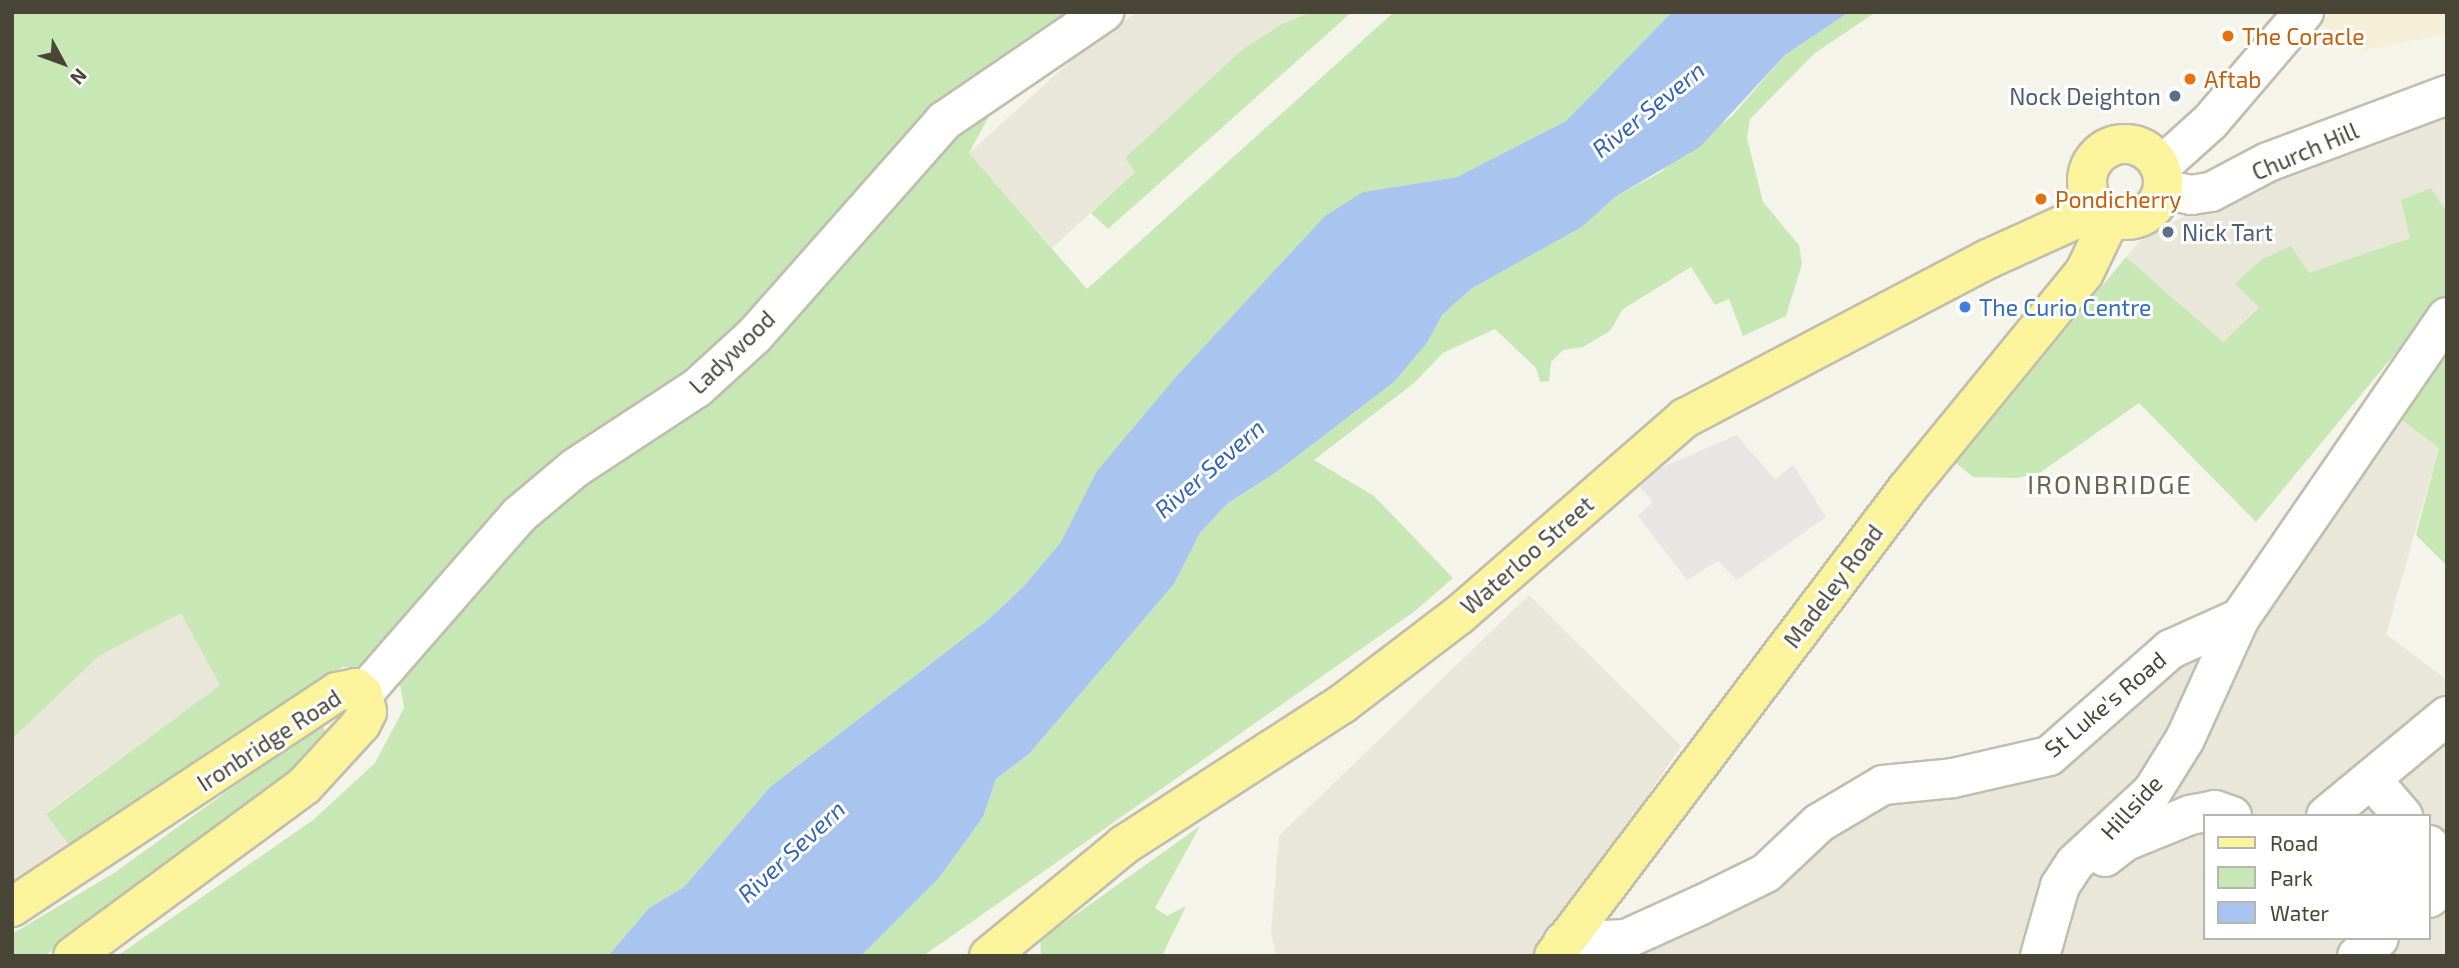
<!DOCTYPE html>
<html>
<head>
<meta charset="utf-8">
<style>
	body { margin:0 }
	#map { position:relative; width:2459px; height:968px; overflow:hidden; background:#f5f4eb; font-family:"Exo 2",sans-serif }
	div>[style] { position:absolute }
	.residential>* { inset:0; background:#e9e7d9 }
	.commercial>* { inset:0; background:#f6efd7 }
	.green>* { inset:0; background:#c7e8b5 }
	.parking>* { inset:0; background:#e7e6e2 }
	.water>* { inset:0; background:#a9c5ef }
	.roads { filter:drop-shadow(2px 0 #c0bead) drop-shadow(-2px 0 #c0bead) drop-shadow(0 2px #c0bead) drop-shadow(0 -2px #c0bead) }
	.minor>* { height:38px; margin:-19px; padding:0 19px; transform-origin:19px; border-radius:19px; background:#fff }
	.major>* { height:38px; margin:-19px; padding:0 19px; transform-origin:19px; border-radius:19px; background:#fcf49c }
	.major>.ring { margin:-19px; padding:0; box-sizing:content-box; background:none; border:38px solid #fcf49c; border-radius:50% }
	.dots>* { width:19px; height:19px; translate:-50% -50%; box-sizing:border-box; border:4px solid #fff; border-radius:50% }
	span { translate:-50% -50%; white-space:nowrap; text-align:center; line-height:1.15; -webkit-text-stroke:6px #fff; paint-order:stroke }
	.food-label { font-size:23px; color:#c56008 }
	.left { translate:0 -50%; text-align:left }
	.service-label { font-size:23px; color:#4e5e75 }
	.right { translate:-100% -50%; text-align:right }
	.street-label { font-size:23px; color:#494638 }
	.shop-label { font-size:23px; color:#366cbe }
	.water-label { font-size:24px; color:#3364b4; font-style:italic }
	.quarter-label { font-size:26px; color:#6c6650; letter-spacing:2px }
	.frame { position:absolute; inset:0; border:14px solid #494638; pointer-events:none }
	.legend { position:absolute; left:2203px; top:814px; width:228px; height:126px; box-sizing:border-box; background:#fff; border:2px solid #b6b5af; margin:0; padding:9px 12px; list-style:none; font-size:21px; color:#494638 }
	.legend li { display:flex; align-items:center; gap:14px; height:35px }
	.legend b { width:35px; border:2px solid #b6b5af }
	.north { position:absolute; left:28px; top:28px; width:70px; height:70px; -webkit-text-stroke:5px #fff; paint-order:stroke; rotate:131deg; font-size:19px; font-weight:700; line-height:28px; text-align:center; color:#494638 }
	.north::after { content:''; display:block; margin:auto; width:24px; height:32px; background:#494638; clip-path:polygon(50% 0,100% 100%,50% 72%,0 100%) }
</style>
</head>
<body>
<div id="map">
	<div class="residential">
		<i style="clip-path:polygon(1138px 12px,1311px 12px,1280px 25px,1243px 49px,1126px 158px,1135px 172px,1052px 248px,969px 153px,1094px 40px)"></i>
		<i style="clip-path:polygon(2447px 114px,2447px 212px,2431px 188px,2410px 238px,2309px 274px,2259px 306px,2223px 342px,2126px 257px,2148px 232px,2331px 154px)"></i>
		<i style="clip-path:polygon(evenodd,2390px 411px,2439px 448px,2386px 634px,2447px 680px,2447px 956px,1568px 956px,1865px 801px,2041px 752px,2237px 608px,2390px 411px,2205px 816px,2429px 816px,2429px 938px,2205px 938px,2205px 816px)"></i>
		<i style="clip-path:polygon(1529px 595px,1681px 746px,1540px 956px,1276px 956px,1271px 932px,1279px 836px)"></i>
		<i style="clip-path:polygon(182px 612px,220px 685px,46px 813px,70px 846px,12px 881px,12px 739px,99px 656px)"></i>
	</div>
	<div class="commercial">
		<i style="clip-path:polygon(2330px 12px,2447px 12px,2447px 34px,2364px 50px,2321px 25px)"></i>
	</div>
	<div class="green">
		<i style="clip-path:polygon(12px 12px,1075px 12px,1030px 41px,969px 153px,1087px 289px,1394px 12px,1672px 12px,1566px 121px,1457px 177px,1363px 192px,1174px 379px,1098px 471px,1061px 542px,1023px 587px,989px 619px,770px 787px,684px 887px,649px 908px,608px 956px,117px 956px,313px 820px,375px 763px,404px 708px,399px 679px,385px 667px,343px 667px,70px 846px,46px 814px,220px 685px,181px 613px,99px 656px,12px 739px)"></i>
		<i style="clip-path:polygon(1311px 12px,1352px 12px,1108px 229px,1091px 213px,1135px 172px,1125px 158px,1243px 49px,1280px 25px)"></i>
		<i style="clip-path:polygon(1849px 12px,1876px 12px,1815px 53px,1750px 119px,1747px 138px,1763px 202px,1799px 245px,1802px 264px,1786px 316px,1743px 336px,1729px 299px,1715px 305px,1691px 267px,1623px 309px,1610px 331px,1583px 347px,1563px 350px,1551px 362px,1549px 381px,1540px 382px,1536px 368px,1495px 329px,1443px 353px,1414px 383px,1314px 460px,1374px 496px,1453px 578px,1415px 611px,923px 956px,861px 956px,939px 878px,983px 817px,996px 779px,1029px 754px,1174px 584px,1200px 533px,1228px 503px,1275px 473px,1394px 382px,1427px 343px,1442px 315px,1471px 289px,1582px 226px,1615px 197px,1659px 173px,1732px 116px,1785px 55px)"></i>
		<i style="clip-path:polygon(2431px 188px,2447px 212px,2447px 299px,2431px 310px,2256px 522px,2139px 403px,2041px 472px,2018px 478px,1973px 477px,1956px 463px,2126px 257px,2223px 342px,2259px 307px,2235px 284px,2262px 259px,2291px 246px,2309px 273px,2410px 238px,2401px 200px)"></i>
		<i style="clip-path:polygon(2447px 333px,2447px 566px,2416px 535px,2439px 448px,2390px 411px)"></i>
		<i style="clip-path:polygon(322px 723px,328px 738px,229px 824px,44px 956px,12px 956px,12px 934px,114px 873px)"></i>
		<i style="clip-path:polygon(1200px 826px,1155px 908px,1167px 916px,1186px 906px,1162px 956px,1041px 956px,1040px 940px)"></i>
	</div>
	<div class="parking">
		<i style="clip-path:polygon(1736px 435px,1775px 479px,1793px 465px,1826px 517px,1737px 580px,1718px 561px,1687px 580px,1638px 516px,1653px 502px,1640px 487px,1656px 470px)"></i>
	</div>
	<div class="water">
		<i style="clip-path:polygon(1672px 12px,1849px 12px,1785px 55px,1700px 147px,1615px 197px,1583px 226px,1471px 289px,1442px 315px,1427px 343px,1394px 382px,1275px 473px,1228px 503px,1200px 533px,1174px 584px,1029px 754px,996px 779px,983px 817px,939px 878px,861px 956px,608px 956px,649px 908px,684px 887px,770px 787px,989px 619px,1023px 587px,1061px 542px,1097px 471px,1174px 379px,1325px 216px,1363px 192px,1457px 177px,1566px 121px)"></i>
	</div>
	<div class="roads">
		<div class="minor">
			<i style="left:2160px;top:167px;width:67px;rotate:-42deg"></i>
			<i style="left:2210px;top:122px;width:145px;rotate:-49.5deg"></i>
			<i style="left:2163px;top:189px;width:29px;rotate:12deg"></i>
			<i style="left:2191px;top:195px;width:20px;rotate:-9deg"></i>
			<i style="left:2211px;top:192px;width:64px;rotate:-27.8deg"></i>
			<i style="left:2268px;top:162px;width:191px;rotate:-20.5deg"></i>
			<i style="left:363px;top:694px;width:237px;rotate:-48.9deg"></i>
			<i style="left:519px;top:515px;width:73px;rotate:-40deg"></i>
			<i style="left:575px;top:468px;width:146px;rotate:-33.3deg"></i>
			<i style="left:697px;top:388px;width:77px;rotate:-42.4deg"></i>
			<i style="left:754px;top:336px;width:287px;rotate:-48.5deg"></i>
			<i style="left:944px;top:121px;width:194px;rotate:-34.3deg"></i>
			<i style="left:2372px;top:780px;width:48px;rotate:49.3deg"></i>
			<i style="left:2326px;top:816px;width:157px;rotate:-39.6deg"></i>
			<i style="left:2429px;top:845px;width:27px;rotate:48deg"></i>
			<i style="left:2105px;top:857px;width:24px;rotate:-38deg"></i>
			<i style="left:2124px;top:842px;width:71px;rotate:-22.2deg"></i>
			<i style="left:2190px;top:815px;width:25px;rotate:-11deg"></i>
			<i style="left:2215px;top:810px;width:18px;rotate:19deg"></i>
			<i style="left:2429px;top:898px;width:23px;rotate:-38deg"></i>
			<i style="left:1563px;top:942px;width:63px;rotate:-2.7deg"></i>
			<i style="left:1626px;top:939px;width:82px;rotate:-24.4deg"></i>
			<i style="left:1701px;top:905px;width:72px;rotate:-26.2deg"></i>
			<i style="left:1766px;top:873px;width:73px;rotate:-43.3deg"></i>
			<i style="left:1819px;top:823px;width:74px;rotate:-30.7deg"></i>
			<i style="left:1883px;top:785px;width:70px;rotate:-5.7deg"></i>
			<i style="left:1953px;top:778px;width:98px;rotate:-12.9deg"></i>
			<i style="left:2049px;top:756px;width:162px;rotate:-41.3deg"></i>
			<i style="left:2171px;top:649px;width:76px;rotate:-24.2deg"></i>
			<i style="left:2240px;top:618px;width:365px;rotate:-55.5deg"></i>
			<i style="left:2040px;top:956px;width:73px;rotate:-74.1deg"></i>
			<i style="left:2060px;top:886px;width:27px;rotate:-57deg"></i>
			<i style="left:2075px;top:863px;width:105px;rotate:-42.7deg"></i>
			<i style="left:2152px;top:792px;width:62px;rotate:-58.1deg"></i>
			<i style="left:2185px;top:739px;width:133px;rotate:-65.6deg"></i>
			<i style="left:2357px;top:956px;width:28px;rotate:-39deg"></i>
		</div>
		<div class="major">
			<i class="ring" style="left:2087px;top:144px;width:38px;height:38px"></i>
			<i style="left:12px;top:907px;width:390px;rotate:-33.5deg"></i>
			<i style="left:337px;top:692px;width:19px;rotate:-12deg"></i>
			<i style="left:356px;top:688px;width:9px;rotate:41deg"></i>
			<i style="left:363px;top:694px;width:18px;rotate:77deg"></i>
			<i style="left:367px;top:712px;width:13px;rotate:117deg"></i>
			<i style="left:361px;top:724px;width:84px;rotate:132.6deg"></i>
			<i style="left:304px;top:786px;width:287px;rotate:143.6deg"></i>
			<i style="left:989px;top:956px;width:175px;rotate:-39.4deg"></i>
			<i style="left:1124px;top:845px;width:260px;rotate:-32.9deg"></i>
			<i style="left:1342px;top:704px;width:147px;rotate:-37.3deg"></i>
			<i style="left:1459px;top:615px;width:300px;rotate:-41.1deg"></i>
			<i style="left:1685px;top:418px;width:342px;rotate:-27.7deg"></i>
			<i style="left:1988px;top:259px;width:121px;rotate:-24.4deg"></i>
			<i style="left:1554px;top:956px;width:585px;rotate:-52.91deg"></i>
			<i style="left:1907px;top:489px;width:279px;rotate:-50.7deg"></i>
			<i style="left:2084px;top:273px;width:62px;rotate:-64.3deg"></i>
		</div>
	</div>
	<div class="dots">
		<i style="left:2228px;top:36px;background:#e8710a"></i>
		<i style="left:2190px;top:79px;background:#e8710a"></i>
		<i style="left:2175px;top:96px;background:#5c6f8a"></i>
		<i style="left:2041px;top:199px;background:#e8710a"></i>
		<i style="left:2168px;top:232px;background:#5c6f8a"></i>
		<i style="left:1965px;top:307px;background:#3f7fe0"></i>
	</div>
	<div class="food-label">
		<span class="left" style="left:2242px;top:36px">The Coracle</span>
		<span class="left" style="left:2204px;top:79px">Aftab</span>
		<span class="left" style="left:2055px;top:199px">Pondicherry</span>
	</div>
	<div class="service-label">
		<span class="right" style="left:2161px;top:96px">Nock Deighton</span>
		<span class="left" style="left:2182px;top:232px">Nick Tart</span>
	</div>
	<div class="street-label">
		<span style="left:2305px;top:151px;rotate:-23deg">Church Hill</span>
		<span style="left:732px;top:352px;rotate:-44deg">Ladywood</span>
		<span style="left:1527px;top:555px;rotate:-41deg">Waterloo Street</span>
		<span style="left:1833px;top:586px;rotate:-53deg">Madeley Road</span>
		<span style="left:2105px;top:704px;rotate:-40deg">St Luke's Road</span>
		<span style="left:269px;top:740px;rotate:-33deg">Ironbridge Road</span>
		<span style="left:2131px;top:807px;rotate:-47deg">Hillside</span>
	</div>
	<div class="shop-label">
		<span class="left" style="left:1979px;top:307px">The Curio Centre</span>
	</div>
	<div class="water-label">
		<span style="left:1648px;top:109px;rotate:-39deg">River Severn</span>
		<span style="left:1209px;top:468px;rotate:-41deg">River Severn</span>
		<span style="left:791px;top:851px;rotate:-43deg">River Severn</span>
	</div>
	<div class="quarter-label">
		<span style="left:2110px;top:484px">IRONBRIDGE</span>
	</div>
	<div class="frame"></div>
	<ul class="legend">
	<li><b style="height:9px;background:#fcf49c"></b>Road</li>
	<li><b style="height:19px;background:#c7e8b5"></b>Park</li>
	<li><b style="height:19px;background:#a9c5ef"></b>Water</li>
	</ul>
	<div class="north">N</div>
</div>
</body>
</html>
